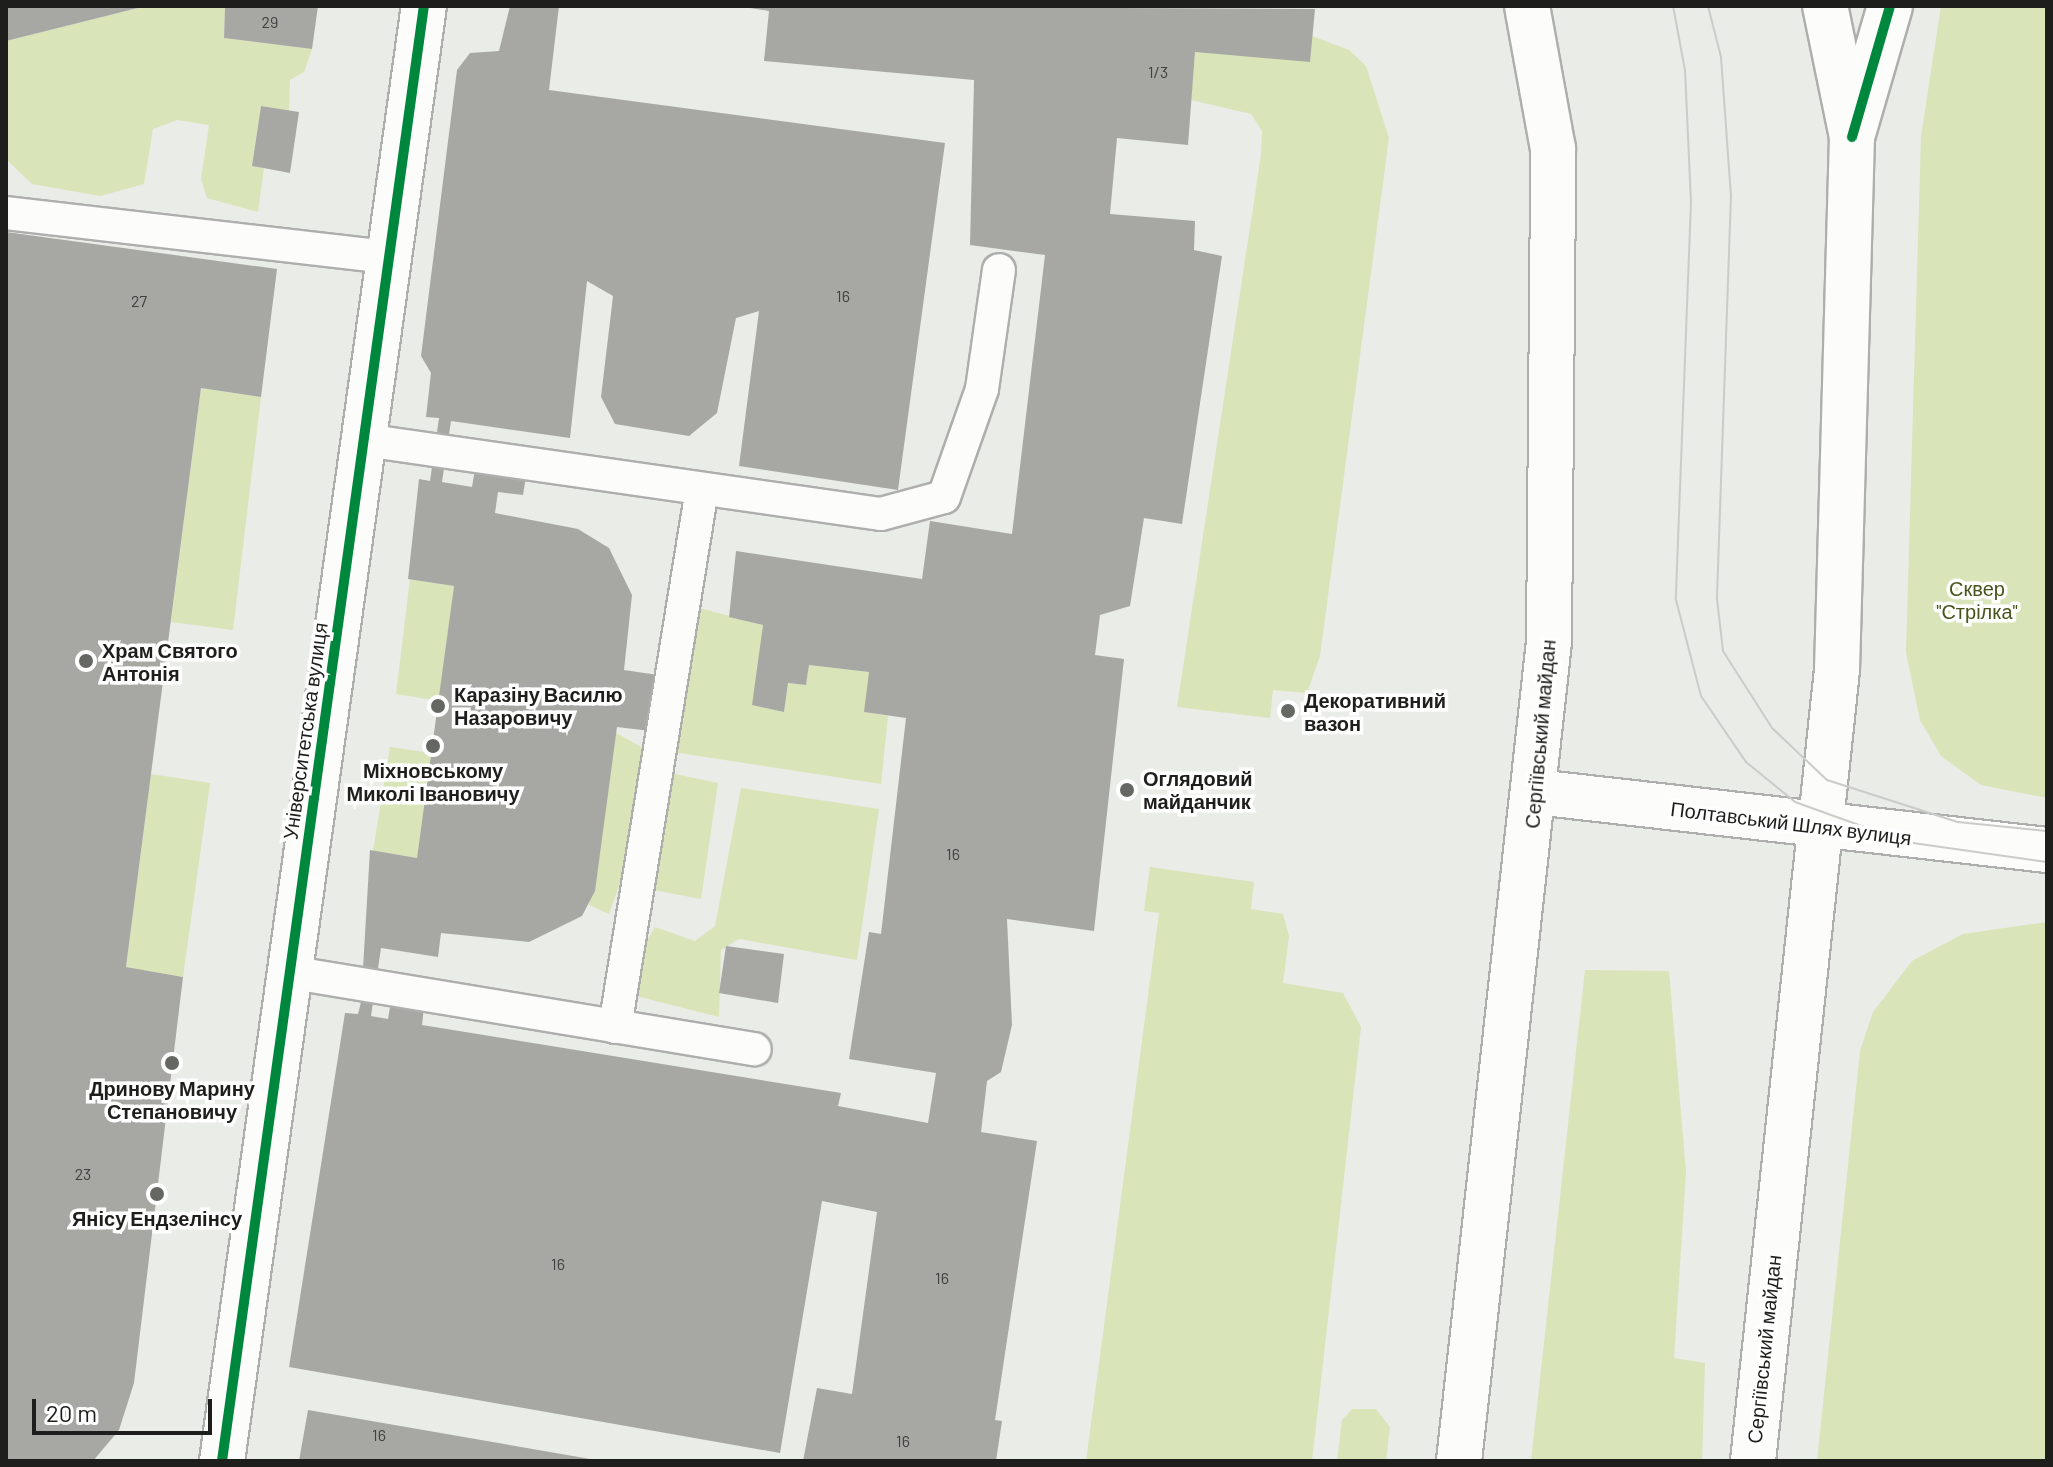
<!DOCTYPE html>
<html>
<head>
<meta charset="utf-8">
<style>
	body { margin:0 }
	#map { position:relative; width:2053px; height:1467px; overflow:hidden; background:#eaece7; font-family:Barlow,sans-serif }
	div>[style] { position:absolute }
	.green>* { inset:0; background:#d9e4b8 }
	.building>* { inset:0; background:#a7a8a4 }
	.roads { filter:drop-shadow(2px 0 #aeafac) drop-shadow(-2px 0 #aeafac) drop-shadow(0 2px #aeafac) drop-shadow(0 -2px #aeafac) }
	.service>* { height:32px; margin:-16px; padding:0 16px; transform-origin:16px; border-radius:16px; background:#fcfcfb }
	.tertiary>* { height:44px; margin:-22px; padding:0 22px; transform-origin:22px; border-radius:22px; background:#fcfcfb }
	.primary>* { height:44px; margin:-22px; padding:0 22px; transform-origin:22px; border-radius:22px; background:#fcfcfb }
	.tram>* { height:2px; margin:-1px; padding:0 1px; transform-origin:1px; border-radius:1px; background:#cbcbca }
	.cycleway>* { height:10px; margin:-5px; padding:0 5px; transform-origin:5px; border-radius:5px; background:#00873e }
	.dots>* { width:22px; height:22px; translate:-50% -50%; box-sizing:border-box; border:4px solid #fff; border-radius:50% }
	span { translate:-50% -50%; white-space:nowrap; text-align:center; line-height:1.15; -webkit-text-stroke:7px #fff; paint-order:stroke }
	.number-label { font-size:16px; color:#40413e }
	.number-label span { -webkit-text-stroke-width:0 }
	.park-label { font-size:20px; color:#49541c }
	.poi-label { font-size:20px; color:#1e1f1c; font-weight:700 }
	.left { translate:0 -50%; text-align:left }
	.street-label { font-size:20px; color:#1e1f1c }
	.frame { position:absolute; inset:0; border:8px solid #1e1f1c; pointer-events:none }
	.scale { position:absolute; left:32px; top:1399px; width:180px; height:36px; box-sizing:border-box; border:4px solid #1e1f1c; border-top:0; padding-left:10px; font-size:24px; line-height:28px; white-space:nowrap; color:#1e1f1c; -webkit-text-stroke:6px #fff; paint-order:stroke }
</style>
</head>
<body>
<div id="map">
	<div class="green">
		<i style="clip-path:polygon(147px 6px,225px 6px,224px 38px,312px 49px,304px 72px,290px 80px,289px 111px,261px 106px,252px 165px,264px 168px,258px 212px,207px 198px,201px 179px,209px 125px,177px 120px,153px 129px,144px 184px,100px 196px,32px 184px,6px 159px,6px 41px)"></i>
		<i style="clip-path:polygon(1941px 6px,2047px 6px,2047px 798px,1981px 785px,1941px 756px,1920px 720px,1906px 652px,1921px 137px)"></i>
		<i style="clip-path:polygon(1312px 36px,1349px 50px,1366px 66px,1389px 138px,1320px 656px,1307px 693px,1273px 690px,1270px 718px,1177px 707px,1261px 155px,1262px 131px,1251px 114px,1191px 100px,1195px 52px)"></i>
		<i style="clip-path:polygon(201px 388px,261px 397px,233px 630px,171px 622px)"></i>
		<i style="clip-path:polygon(410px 579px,454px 586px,439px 701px,396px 694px)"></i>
		<i style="clip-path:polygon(700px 608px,763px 625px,753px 705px,784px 712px,788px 683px,806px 685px,809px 665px,869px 672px,865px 712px,888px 716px,881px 784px,673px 752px)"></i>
		<i style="clip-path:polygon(616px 733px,647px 750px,628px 861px,609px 914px,589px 905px)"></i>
		<i style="clip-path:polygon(390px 747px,431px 753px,417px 858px,373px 851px)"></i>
		<i style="clip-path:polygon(665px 772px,718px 783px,701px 899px,648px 889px)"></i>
		<i style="clip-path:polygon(151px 774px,210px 783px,183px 977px,126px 967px)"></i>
		<i style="clip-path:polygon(741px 788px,879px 809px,857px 960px,739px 939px,721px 950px,719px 1017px,636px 996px,635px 962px,655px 927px,695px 941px,715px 926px)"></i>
		<i style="clip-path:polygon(1150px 867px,1254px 882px,1251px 909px,1283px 914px,1289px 936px,1283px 983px,1343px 993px,1361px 1027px,1312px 1461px,1086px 1461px,1159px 913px,1144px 911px)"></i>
		<i style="clip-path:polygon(2047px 922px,2047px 1461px,1817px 1461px,1860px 1051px,1873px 1012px,1912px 961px,1963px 934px)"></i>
		<i style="clip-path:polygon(1585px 970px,1669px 971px,1686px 1172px,1674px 1358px,1705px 1363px,1702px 1461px,1531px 1461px)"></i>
		<i style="clip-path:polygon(1352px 1409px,1376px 1409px,1390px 1427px,1386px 1461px,1337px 1461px,1342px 1420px)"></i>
	</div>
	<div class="building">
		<i style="clip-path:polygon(6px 6px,142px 6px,142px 7px,6px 41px)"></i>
		<i style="clip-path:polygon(225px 6px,318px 6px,312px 49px,224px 38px)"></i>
		<i style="clip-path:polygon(510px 6px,559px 6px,549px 90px,945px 143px,898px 490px,739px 466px,759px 311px,736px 318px,717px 413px,689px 436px,615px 424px,601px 397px,613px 296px,587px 281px,570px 438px,451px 421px,442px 482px,472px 487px,476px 463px,527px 470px,523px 495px,498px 492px,495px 513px,578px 529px,609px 548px,632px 595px,624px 670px,658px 675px,651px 731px,617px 727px,595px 891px,582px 916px,529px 942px,441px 933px,438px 957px,381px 948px,371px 1016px,388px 1019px,391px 1001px,424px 1007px,422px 1025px,841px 1093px,838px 1106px,928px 1123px,936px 1073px,849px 1059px,869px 932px,881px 934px,906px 718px,864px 712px,869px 672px,809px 665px,806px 685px,788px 683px,784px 712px,752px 705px,763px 625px,729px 617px,736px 551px,922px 579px,930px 521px,1012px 534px,1045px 255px,970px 245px,974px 80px,764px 61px,769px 11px,738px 6px,1315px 9px,1310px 62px,1195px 52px,1188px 145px,1117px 138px,1110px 214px,1195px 221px,1194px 250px,1222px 256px,1182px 524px,1144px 518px,1130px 606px,1100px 615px,1095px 655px,1124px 659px,1094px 931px,1007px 919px,1012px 1025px,1001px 1072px,987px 1081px,981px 1132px,1037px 1141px,995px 1420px,1002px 1421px,996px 1461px,803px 1461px,817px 1388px,852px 1394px,877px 1212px,822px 1201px,780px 1453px,289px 1367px,345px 1013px,358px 1014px,361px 1002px,370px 850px,417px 858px,454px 586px,408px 579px,419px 479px,430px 481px,439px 418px,426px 417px,431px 373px,421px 356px,457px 70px,470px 53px,499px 51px)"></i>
		<i style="clip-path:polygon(261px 106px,299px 112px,290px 173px,252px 166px)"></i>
		<i style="clip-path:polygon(6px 232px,277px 269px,261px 397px,201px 388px,126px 967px,183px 977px,134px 1383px,119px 1430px,93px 1461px,6px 1461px)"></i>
		<i style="clip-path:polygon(726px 946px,784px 954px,778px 1003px,719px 993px)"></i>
		<i style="clip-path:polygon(308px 1410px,590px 1459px,590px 1461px,299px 1461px)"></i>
	</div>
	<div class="roads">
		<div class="service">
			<i style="left:6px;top:213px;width:386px;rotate:6.6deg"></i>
			<i style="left:364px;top:440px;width:522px;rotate:8.15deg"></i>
			<i style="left:881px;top:514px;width:65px;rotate:-15.1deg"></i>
			<i style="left:944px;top:497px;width:114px;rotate:-70.6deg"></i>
			<i style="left:982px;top:389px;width:120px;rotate:-81.9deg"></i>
			<i style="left:288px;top:972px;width:473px;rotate:9.4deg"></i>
			<i style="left:615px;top:1027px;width:545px;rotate:-80.81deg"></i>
		</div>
		<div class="tertiary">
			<i style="left:1852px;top:137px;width:136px;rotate:-73.8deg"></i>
			<i style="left:222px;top:1461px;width:1469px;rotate:-82.1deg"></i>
		</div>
		<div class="primary">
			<i style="left:1536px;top:792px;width:514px;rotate:6.48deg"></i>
			<i style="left:1459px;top:1461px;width:824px;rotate:-83.73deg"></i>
			<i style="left:1549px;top:642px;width:493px;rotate:-89.5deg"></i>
			<i style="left:1553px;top:149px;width:145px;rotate:-100.3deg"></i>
			<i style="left:1753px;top:1461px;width:795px;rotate:-83.94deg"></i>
			<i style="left:1837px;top:670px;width:533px;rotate:-88.39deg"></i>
			<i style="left:1852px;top:137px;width:134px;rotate:-101.6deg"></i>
		</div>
	</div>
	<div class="tram">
		<i style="left:1673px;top:6px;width:65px;rotate:79.4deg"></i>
		<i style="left:1685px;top:70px;width:132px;rotate:87.4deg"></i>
		<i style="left:1691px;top:202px;width:398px;rotate:92.2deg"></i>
		<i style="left:1676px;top:600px;width:99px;rotate:75.4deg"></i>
		<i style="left:1701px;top:696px;width:80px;rotate:55.7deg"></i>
		<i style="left:1746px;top:762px;width:63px;rotate:39.2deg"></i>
		<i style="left:1795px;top:802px;width:118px;rotate:19.8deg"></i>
		<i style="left:1906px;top:842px;width:142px;rotate:8.1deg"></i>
		<i style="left:1708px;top:6px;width:53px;rotate:75.7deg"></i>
		<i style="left:1721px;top:57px;width:138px;rotate:85.9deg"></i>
		<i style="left:1731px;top:195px;width:404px;rotate:92deg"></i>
		<i style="left:1717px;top:599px;width:52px;rotate:83.4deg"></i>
		<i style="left:1723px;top:651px;width:91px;rotate:57.5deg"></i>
		<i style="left:1772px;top:728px;width:76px;rotate:43.4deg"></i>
		<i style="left:1827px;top:780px;width:138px;rotate:17.8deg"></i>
		<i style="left:1958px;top:822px;width:89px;rotate:5.8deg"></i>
	</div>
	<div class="cycleway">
		<i style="left:1852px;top:137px;width:136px;rotate:-73.8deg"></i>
		<i style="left:222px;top:1461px;width:1469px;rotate:-82.1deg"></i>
	</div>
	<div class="dots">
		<i style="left:86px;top:661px;background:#656763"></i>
		<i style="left:438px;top:706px;background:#656763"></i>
		<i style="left:1288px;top:711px;background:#656763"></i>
		<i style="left:433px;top:746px;background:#656763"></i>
		<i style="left:1127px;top:790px;background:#656763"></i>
		<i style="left:172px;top:1063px;background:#656763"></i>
		<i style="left:157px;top:1194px;background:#656763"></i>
	</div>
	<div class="number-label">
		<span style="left:270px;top:22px">29</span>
		<span style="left:1158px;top:72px">1/3</span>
		<span style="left:843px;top:296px">16</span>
		<span style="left:139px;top:301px">27</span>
		<span style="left:953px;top:854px">16</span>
		<span style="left:83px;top:1174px">23</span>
		<span style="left:558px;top:1264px">16</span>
		<span style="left:942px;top:1278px">16</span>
		<span style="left:379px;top:1435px">16</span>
		<span style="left:903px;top:1441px">16</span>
	</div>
	<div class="park-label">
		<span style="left:1977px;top:600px">Сквер<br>"Стрілка"</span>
	</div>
	<div class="poi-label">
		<span class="left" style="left:102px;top:662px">Храм Святого<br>Антонія</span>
		<span class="left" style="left:454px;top:706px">Каразіну Василю<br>Назаровичу</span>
		<span class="left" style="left:1304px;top:712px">Декоративний<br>вазон</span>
		<span style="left:433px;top:782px">Міхновському<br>Миколі Івановичу</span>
		<span class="left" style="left:1143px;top:790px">Оглядовий<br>майданчик</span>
		<span style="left:172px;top:1100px">Дринову Марину<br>Степановичу</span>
		<span style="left:157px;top:1218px">Янісу Ендзелінсу</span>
	</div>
	<div class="street-label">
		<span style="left:305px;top:731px;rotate:-82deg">Університетська вулиця</span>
		<span style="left:1540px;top:734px;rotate:-85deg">Сергіївський майдан</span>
		<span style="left:1791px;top:823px;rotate:7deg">Полтавський Шлях вулиця</span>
		<span style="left:1764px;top:1349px;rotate:-84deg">Сергіївський майдан</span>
	</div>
	<div class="frame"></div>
	<div class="scale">20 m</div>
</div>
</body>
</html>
